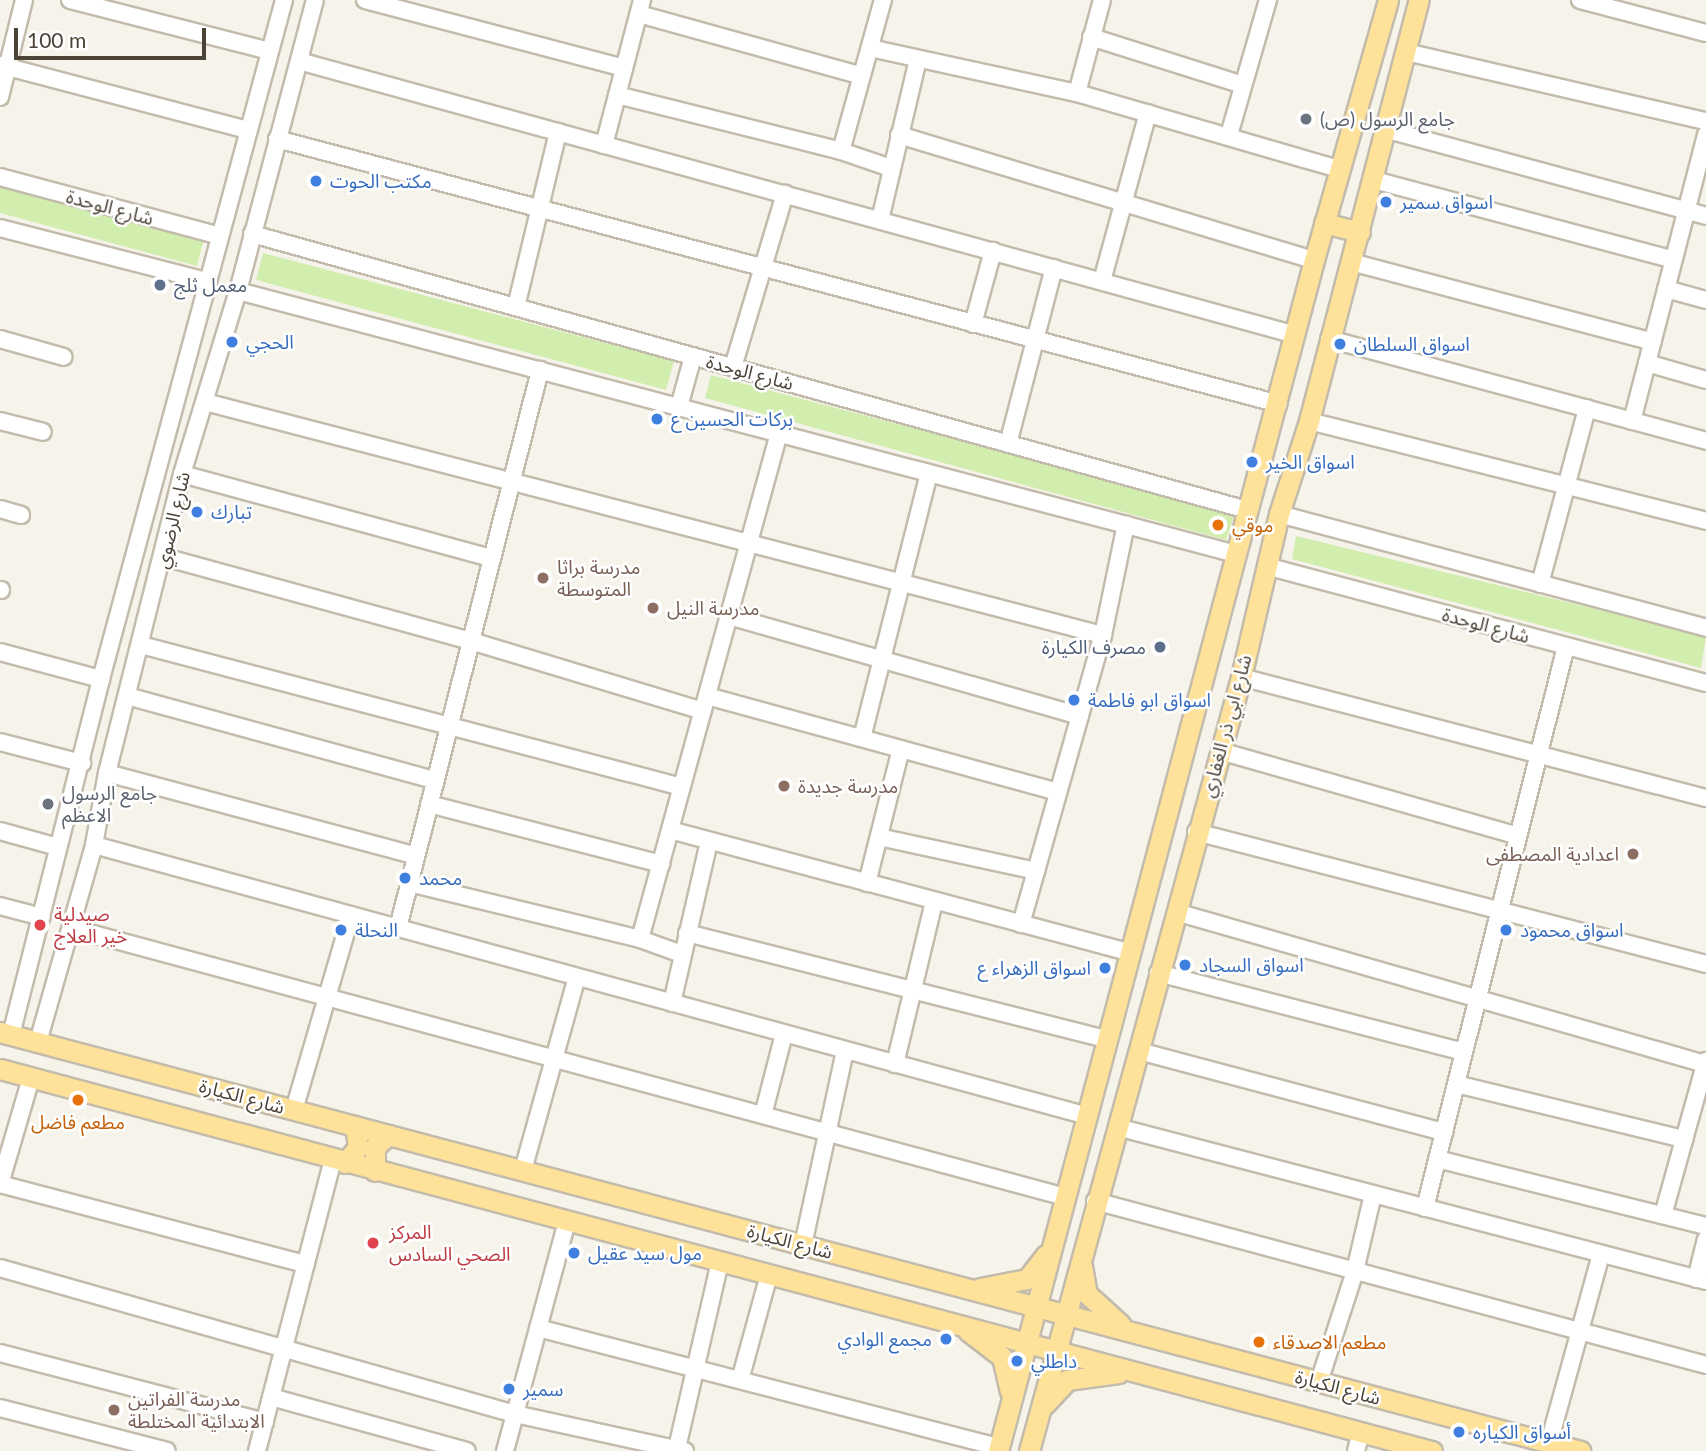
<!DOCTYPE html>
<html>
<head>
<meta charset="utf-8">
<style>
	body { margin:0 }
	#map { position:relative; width:1706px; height:1451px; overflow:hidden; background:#f6f3ea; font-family:Lato,"Noto Sans Arabic",sans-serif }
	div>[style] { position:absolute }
	.green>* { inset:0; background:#d2eeaf }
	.roads { filter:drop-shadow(2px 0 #c3bbab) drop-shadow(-2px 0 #c3bbab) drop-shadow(0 2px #c3bbab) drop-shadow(0 -2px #c3bbab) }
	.minor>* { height:16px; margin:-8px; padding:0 8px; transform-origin:8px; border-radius:8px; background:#fff }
	.major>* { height:19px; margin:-9.5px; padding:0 9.5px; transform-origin:9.5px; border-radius:9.5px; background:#ffe29a }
	.dots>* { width:19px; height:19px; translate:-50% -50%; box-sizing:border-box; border:4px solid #fff; border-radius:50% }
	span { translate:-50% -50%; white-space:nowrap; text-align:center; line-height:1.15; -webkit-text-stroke:5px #fff; paint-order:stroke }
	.worship-label { font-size:19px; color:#5b616d }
	.left { translate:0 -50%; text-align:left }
	.shop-label { font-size:19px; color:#366cbe }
	.right { translate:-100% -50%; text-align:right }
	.street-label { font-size:19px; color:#4c4337 }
	.service-label { font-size:19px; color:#4e5e75 }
	.food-label { font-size:19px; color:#c56008 }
	.education-label { font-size:19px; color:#785e54 }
	.health-label { font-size:19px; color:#be3a42 }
	.scale { position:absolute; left:14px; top:28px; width:192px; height:32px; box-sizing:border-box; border:4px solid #4c4337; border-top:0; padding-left:9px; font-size:21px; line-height:24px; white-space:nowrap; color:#4c4337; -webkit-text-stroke:5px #fff; paint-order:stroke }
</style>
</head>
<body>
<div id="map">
	<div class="green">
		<i style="clip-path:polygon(0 186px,204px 239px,197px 266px,0 213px)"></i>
		<i style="clip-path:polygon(263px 253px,674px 361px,666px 390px,256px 280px)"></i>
		<i style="clip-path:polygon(711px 375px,1235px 513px,1226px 540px,705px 398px)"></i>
		<i style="clip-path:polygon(1296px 536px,1706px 636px,1701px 668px,1292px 559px)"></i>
	</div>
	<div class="roads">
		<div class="minor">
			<i style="left:70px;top:0;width:206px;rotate:14.3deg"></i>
			<i style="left:365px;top:0;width:268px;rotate:14.7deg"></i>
			<i style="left:1580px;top:0;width:130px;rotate:14.7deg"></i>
			<i style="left:639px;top:14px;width:231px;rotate:15.5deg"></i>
			<i style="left:1091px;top:37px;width:159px;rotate:17.5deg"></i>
			<i style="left:870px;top:48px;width:212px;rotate:12.3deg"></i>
			<i style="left:1077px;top:93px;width:273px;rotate:16.2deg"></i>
			<i style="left:1406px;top:52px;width:308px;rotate:13deg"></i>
			<i style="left:299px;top:61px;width:1034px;rotate:15.37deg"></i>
			<i style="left:0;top:65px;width:255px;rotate:14.7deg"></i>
			<i style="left:1077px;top:93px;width:96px;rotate:-75deg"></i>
			<i style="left:617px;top:95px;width:231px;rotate:14deg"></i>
			<i style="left:841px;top:151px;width:53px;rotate:18.8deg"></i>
			<i style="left:0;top:97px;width:100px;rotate:-76.1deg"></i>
			<i style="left:1388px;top:130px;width:329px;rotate:15.1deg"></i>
			<i style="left:899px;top:135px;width:433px;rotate:16.8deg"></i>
			<i style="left:1229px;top:135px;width:141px;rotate:-73.9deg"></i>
			<i style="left:277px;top:139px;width:1036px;rotate:14.81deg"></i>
			<i style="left:604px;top:145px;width:150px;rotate:-75.3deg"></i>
			<i style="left:841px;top:151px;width:157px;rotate:-74.5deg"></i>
			<i style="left:0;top:177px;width:228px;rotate:15deg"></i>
			<i style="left:1374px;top:180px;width:310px;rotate:14.9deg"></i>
			<i style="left:880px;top:220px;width:165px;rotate:-76.7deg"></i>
			<i style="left:0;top:228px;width:214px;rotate:14.4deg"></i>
			<i style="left:252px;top:234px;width:1033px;rotate:15.5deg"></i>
			<i style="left:1351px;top:262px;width:312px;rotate:14.8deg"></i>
			<i style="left:1102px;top:281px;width:174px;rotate:-74.7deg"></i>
			<i style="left:1666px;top:289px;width:41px;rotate:15.4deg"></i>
			<i style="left:238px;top:291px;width:1032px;rotate:14.76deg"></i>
			<i style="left:516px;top:307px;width:180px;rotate:-76.5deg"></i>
			<i style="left:973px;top:324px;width:76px;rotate:-74.7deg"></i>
			<i style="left:0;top:339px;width:66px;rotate:15.7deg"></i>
			<i style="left:1329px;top:339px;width:391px;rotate:15.1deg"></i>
			<i style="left:1647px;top:363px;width:61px;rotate:16.1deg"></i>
			<i style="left:733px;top:367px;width:181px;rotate:-73.3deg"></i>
			<i style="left:205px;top:402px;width:928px;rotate:14.55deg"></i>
			<i style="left:679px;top:407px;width:53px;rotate:-74.6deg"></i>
			<i style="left:0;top:421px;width:44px;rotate:14.3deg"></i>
			<i style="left:1309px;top:421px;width:409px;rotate:14.1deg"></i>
			<i style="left:1632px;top:421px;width:296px;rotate:-75.5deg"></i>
			<i style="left:1008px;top:444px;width:182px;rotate:-75.4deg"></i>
			<i style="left:182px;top:474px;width:321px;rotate:15.2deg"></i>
			<i style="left:0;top:509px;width:22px;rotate:16deg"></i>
			<i style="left:1279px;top:514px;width:442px;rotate:14.9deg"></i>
			<i style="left:164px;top:557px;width:318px;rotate:15.3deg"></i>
			<i style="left:471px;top:641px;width:242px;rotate:16.8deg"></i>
			<i style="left:1266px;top:566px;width:455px;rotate:14.9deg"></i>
			<i style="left:1540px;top:584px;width:182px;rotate:-75deg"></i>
			<i style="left:0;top:590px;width:1px"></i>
			<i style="left:729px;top:616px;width:365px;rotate:15.9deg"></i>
			<i style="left:141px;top:645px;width:559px;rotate:14.71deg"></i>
			<i style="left:0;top:652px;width:105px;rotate:15deg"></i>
			<i style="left:1241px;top:677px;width:480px;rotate:14.6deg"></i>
			<i style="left:127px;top:696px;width:319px;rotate:15.3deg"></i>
			<i style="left:707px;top:696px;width:364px;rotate:15.3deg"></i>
			<i style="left:862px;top:738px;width:273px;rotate:-75.8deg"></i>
			<i style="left:0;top:742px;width:85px;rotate:14.4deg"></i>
			<i style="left:1220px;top:751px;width:310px;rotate:15.9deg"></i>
			<i style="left:107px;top:773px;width:320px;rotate:15deg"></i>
			<i style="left:429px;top:804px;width:240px;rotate:14.5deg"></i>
			<i style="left:670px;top:830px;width:478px;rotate:14.9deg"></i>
			<i style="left:0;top:831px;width:60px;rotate:15.4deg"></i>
			<i style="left:1196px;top:832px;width:527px;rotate:14.51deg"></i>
			<i style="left:879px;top:837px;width:161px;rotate:12.2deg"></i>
			<i style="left:94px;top:845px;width:1030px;rotate:15.25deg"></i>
			<i style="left:409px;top:883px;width:238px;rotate:13.6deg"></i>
			<i style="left:640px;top:939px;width:45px;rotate:19.7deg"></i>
			<i style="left:867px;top:883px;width:138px;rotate:-75.8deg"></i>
			<i style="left:0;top:906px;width:43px;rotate:14.7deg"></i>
			<i style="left:1176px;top:912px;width:550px;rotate:16.03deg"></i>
			<i style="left:1021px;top:924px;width:300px;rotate:-74.2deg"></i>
			<i style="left:1103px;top:635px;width:113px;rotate:-78.3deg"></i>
			<i style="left:71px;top:928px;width:1030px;rotate:15.14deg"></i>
			<i style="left:398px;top:928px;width:576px;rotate:-75.72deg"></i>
			<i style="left:687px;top:933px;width:435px;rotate:14.2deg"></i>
			<i style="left:640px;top:939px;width:525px;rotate:-74.64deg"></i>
			<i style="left:1158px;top:973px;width:316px;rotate:14.5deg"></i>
			<i style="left:672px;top:1003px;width:166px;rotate:-77.1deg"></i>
			<i style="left:11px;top:1035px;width:367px;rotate:-75.8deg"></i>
			<i style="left:101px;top:679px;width:703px;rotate:-74.92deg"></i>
			<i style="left:38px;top:1042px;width:205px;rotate:-74.1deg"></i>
			<i style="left:94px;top:845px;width:73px;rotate:-79.8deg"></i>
			<i style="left:107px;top:773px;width:308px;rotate:-75.9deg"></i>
			<i style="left:182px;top:474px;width:191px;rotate:-73deg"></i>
			<i style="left:238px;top:291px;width:301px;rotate:-75.2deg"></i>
			<i style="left:1139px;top:1051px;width:316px;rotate:14.9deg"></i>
			<i style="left:895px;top:1064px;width:168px;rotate:-76.5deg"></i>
			<i style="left:1456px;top:1084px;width:235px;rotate:13.6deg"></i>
			<i style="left:294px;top:1110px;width:203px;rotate:-73.7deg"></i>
			<i style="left:763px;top:1115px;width:84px;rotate:-75.5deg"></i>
			<i style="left:1117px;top:1127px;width:609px;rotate:14.65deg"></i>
			<i style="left:1437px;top:1159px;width:277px;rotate:14deg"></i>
			<i style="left:523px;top:1170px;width:200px;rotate:-74.4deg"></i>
			<i style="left:0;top:1184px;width:316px;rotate:14.7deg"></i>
			<i style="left:0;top:1184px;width:110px;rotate:-73.7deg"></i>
			<i style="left:1095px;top:1201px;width:633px;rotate:15.02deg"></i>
			<i style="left:1425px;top:1208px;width:579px;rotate:-75.92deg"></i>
			<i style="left:1663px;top:1215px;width:160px;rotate:-74.4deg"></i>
			<i style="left:803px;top:1245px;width:199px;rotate:-77.8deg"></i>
			<i style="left:0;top:1268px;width:535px;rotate:15.83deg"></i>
			<i style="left:515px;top:1414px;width:174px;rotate:12.3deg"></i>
			<i style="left:1696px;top:1279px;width:41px;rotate:-76deg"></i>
			<i style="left:538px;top:1328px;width:476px;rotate:14.5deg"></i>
			<i style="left:0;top:1353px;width:274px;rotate:14.6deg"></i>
			<i style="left:740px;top:1380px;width:109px;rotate:-74.6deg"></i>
			<i style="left:1319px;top:1382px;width:117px;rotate:-72deg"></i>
			<i style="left:1355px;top:1271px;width:79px;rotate:-76.8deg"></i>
			<i style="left:271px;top:1397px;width:203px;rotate:15.4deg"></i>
			<i style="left:0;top:1408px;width:172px;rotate:14.4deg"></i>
			<i style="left:1549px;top:1443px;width:196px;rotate:-74.6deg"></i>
			<i style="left:677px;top:1448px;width:191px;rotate:-77deg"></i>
			<i style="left:257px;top:1451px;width:301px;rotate:-75.4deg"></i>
			<i style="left:505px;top:1451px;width:238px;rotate:-74.9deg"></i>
			<i style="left:1356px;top:1451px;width:20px;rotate:-75deg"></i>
		</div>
		<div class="major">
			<i style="left:1324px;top:223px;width:37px;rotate:14deg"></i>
			<i style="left:0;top:1032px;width:1635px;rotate:14.85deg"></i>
			<i style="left:0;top:1069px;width:1482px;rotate:14.94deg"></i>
			<i style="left:345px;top:1163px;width:21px;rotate:-51deg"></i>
			<i style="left:358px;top:1147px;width:21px;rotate:-98deg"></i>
			<i style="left:375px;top:1171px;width:24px;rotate:-90deg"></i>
			<i style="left:375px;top:1147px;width:18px;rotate:-43deg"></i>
			<i style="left:1082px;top:1266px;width:28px;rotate:80deg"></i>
			<i style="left:1087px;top:1294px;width:45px;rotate:42.3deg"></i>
			<i style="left:980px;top:1288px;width:48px;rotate:-10.8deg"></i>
			<i style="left:1027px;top:1279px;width:31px;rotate:-52deg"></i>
			<i style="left:968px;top:1331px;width:43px;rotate:37.4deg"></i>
			<i style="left:1002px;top:1357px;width:35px;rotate:77deg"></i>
			<i style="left:1045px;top:1404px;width:33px;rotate:-47deg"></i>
			<i style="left:1067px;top:1380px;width:52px;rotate:-7.7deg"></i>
			<i style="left:998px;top:1451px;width:1232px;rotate:-75.14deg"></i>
			<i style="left:1314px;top:260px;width:270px;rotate:-74.1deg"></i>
			<i style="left:1029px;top:1451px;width:803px;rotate:-74.68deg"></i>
			<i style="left:1241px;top:677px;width:167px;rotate:-76.9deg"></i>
			<i style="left:1279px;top:514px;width:98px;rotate:-72.1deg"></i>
			<i style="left:1309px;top:421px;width:435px;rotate:-75.4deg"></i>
		</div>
	</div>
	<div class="dots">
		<i style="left:1306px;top:119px;background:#6b7280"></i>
		<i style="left:316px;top:181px;background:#3f7fe0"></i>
		<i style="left:1386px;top:202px;background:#3f7fe0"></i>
		<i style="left:160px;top:285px;background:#5c6f8a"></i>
		<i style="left:232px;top:342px;background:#3f7fe0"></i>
		<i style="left:1340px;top:344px;background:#3f7fe0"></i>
		<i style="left:657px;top:419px;background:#3f7fe0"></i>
		<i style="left:1252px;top:462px;background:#3f7fe0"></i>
		<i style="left:197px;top:512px;background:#3f7fe0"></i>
		<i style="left:1218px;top:525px;background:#e8710a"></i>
		<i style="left:543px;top:578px;background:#8d6e63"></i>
		<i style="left:653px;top:608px;background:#8d6e63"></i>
		<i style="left:1160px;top:647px;background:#5c6f8a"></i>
		<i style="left:1074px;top:700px;background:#3f7fe0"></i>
		<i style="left:784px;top:786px;background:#8d6e63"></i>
		<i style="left:48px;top:804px;background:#6b7280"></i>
		<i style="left:1633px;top:854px;background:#8d6e63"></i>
		<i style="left:405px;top:878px;background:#3f7fe0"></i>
		<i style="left:40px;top:925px;background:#e0444e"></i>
		<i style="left:341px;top:930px;background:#3f7fe0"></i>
		<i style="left:1506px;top:930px;background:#3f7fe0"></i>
		<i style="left:1185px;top:965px;background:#3f7fe0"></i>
		<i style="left:1105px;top:968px;background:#3f7fe0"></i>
		<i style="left:78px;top:1100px;background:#e8710a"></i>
		<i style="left:373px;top:1243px;background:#e0444e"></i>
		<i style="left:574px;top:1253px;background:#3f7fe0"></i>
		<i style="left:946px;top:1339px;background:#3f7fe0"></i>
		<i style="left:1259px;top:1342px;background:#e8710a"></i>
		<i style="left:1017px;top:1361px;background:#3f7fe0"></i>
		<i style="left:509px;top:1389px;background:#3f7fe0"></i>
		<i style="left:114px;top:1410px;background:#8d6e63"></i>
		<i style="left:1459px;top:1432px;background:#3f7fe0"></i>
	</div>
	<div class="worship-label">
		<span class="left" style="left:1320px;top:119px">جامع الرسول (ص)</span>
		<span class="left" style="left:62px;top:804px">جامع الرسول<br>الاعظم</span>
	</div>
	<div class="shop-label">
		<span class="left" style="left:330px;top:181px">مكتب الحوت</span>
		<span class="left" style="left:1400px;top:202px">اسواق سمير</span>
		<span class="left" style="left:246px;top:342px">الحجي</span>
		<span class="left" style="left:1354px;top:344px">اسواق السلطان</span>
		<span class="left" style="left:671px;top:419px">بركات الحسين ع</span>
		<span class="left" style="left:1266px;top:462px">اسواق الخير</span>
		<span class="left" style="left:211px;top:512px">تبارك</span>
		<span class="left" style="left:1088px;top:700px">اسواق ابو فاطمة</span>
		<span class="left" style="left:419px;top:878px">محمد</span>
		<span class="left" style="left:355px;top:930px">النحلة</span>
		<span class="left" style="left:1520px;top:930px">اسواق محمود</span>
		<span class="left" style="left:1199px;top:965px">اسواق السجاد</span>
		<span class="right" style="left:1091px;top:968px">اسواق الزهراء ع</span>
		<span class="left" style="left:588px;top:1253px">مول سيد عقيل</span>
		<span class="right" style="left:932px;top:1339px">مجمع الوادي</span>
		<span class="left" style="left:1031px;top:1361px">داطلي</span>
		<span class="left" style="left:523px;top:1389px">سمير</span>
		<span class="left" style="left:1473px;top:1432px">أسواق الكياره</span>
	</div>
	<div class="street-label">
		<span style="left:110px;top:207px;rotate:15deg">شارع الوحدة</span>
		<span style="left:750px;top:372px;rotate:15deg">شارع الوحدة</span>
		<span style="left:172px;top:520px;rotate:-77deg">شارع الرضوي</span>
		<span style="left:1486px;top:625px;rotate:15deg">شارع الوحدة</span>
		<span style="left:1226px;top:726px;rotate:-75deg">شارع ابي ذر الغفاري</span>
		<span style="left:242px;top:1096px;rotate:15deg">شارع الكيارة</span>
		<span style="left:790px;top:1241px;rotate:15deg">شارع الكيارة</span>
		<span style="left:1338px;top:1387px;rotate:15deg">شارع الكيارة</span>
	</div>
	<div class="service-label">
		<span class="left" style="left:174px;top:285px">معمل ثلج</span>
		<span class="right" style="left:1146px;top:647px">مصرف الكيارة</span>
	</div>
	<div class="food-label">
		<span class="left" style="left:1232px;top:525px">موقي</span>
		<span style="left:78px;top:1122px">مطعم فاضل</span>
		<span class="left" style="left:1273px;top:1342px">مطعم الاصدقاء</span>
	</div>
	<div class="education-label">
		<span class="left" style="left:557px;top:578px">مدرسة براثا<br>المتوسطة</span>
		<span class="left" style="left:667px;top:608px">مدرسة النيل</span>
		<span class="left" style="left:798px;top:786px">مدرسة جديدة</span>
		<span class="right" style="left:1619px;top:854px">اعدادية المصطفى</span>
		<span class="left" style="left:128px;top:1410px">مدرسة الفراتين<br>الابتدائية المختلطة</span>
	</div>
	<div class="health-label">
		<span class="left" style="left:54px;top:925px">صيدلية<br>خير العلاج</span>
		<span class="left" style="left:389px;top:1243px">المركز<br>الصحي السادس</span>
	</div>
	<div class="scale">100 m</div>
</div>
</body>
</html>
